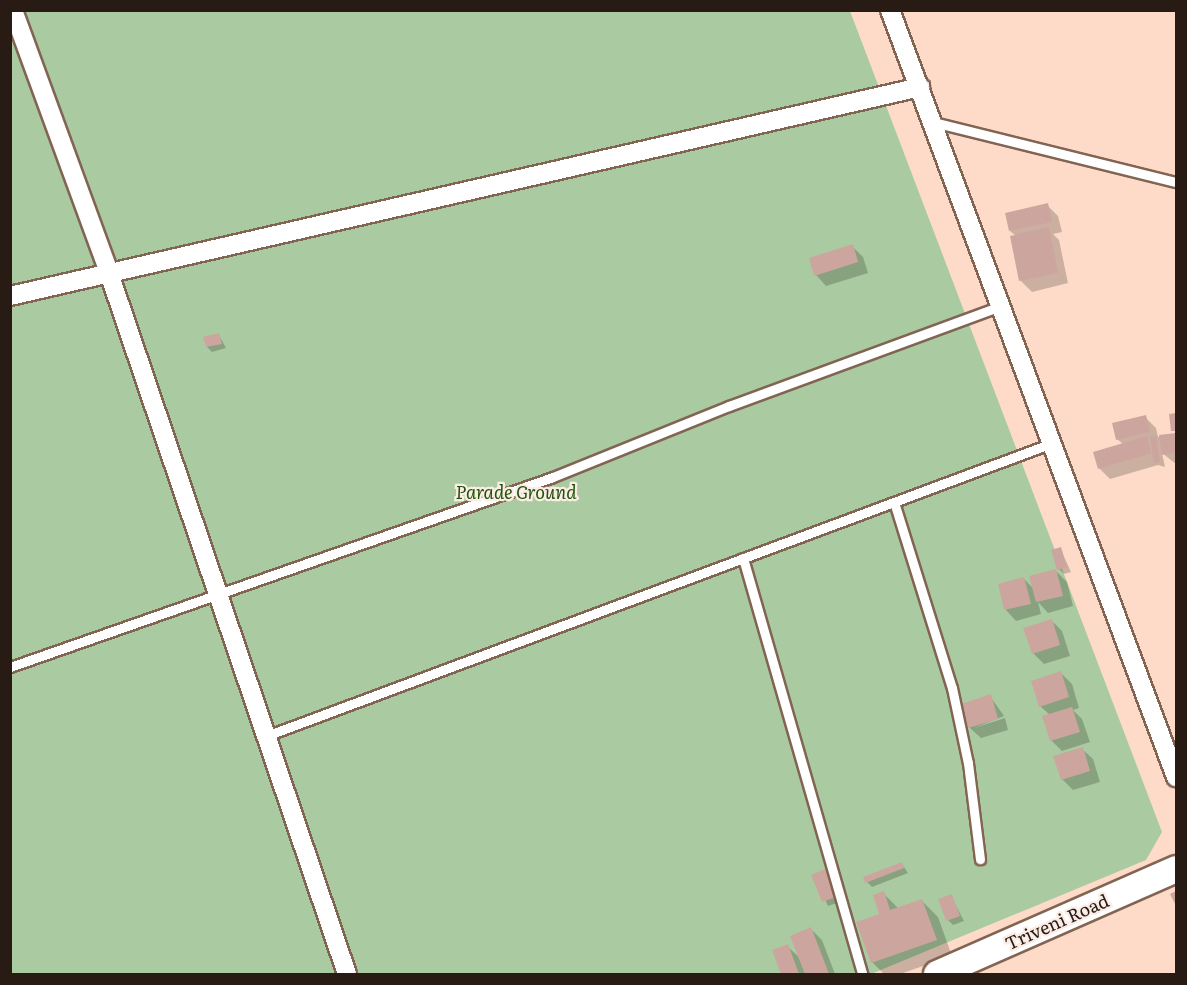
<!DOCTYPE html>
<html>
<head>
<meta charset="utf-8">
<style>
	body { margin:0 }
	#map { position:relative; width:1187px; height:985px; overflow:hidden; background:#fedbc8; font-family:Literata,serif }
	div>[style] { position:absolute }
	.green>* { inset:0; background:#aacba1 }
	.shadow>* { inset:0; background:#0003 }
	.building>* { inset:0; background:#cca69e }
	.roads { filter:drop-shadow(2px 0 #826453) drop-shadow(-2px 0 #826453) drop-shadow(0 2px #826453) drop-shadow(0 -2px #826453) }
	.lane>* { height:9px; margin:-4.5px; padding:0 4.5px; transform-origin:4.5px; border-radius:4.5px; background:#fff }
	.street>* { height:18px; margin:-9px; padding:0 9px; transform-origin:9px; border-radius:9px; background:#fff }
	.secondary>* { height:26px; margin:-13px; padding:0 13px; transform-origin:13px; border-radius:13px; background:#fff }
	span { translate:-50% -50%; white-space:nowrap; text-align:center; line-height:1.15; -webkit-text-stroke:4.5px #fbede6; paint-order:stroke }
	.park-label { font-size:18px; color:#205309; font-style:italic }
	.street-label { font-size:18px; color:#271b14 }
	.frame { position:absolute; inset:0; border:12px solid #271b14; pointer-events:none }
</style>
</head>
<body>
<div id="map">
	<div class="green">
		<i style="clip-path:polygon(10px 11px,850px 11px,1162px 832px,1146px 860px,871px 974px,11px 974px)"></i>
	</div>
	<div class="shadow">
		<i style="clip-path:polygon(1047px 205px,1058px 216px,1062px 232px,1053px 234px,1059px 240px,1068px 283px,1032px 292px,1021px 281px,1011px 237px,1016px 236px,1010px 231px)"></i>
		<i style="clip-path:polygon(852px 246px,863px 257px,868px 273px,826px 286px,816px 275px)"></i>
		<i style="clip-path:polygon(219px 335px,226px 348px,212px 352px,207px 347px)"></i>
		<i style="clip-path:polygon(1171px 415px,1176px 415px,1176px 464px,1162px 453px,1165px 467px,1158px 465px,1110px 479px,1099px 468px,1123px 444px,1117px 439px,1145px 417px,1156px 428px,1158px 437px,1176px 434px)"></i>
		<i style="clip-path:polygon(1060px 548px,1071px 572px,1064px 574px,1059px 569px)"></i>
		<i style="clip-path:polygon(1056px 571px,1067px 582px,1073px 606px,1048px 613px,1038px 602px,1041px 614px,1016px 621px,1006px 610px,999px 586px,1024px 579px,1034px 589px)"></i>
		<i style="clip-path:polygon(1051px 620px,1062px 631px,1070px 656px,1044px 664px,1033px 653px)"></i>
		<i style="clip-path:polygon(1061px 673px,1072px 684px,1079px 708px,1073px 710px,1082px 719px,1090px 742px,1062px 751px,1051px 740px,1050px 715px,1040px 706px)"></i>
		<i style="clip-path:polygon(990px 696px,1004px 716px,974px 728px,1005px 718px,1008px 730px,981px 738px,970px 728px,963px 705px)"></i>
		<i style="clip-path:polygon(1082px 749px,1093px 759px,1100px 782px,1073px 790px,1062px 779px)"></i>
		<i style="clip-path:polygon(902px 864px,908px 873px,872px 887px,867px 882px)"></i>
		<i style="clip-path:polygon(813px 875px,843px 901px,828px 906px)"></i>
		<i style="clip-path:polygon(883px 893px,899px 909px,922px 901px,938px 917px,952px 956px,900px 974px,884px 974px,872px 962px)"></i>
		<i style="clip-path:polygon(951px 896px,964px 921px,953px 925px,948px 920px)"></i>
		<i style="clip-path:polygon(811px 929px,822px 940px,835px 974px,783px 974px,774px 951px,787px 946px,800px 958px)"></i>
	</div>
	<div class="building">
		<i style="clip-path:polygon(1048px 203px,1052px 222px,1009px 231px,1005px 213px)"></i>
		<i style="clip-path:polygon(1049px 227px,1058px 273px,1019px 281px,1010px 236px)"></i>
		<i style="clip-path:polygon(853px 244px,858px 262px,814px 276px,809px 258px)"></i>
		<i style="clip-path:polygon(219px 333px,222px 344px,206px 347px,203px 337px)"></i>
		<i style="clip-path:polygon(1176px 413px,1176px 431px,1171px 431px,1169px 414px)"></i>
		<i style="clip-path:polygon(1146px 415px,1150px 432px,1116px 440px,1112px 423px)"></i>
		<i style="clip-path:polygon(1176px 433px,1176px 452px,1162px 455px,1159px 435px)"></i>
		<i style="clip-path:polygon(1147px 436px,1151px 453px,1098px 469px,1093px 452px)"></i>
		<i style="clip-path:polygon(1156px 436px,1160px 462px,1154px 463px,1150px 437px)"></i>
		<i style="clip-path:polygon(1061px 547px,1067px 567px,1057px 570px,1051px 550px)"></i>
		<i style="clip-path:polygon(1056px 569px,1063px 596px,1036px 602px,1029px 576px)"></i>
		<i style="clip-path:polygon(1024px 577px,1031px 604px,1004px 610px,998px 584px)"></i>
		<i style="clip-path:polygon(1052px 619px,1060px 645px,1032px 654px,1023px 628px)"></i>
		<i style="clip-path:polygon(1061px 671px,1069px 697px,1039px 707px,1031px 681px)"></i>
		<i style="clip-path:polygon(991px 694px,998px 719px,968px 728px,961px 704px)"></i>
		<i style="clip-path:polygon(1072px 707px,1080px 732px,1050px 741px,1042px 716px)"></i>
		<i style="clip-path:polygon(1083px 747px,1090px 771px,1061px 780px,1053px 756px)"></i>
		<i style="clip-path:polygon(902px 862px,904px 868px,865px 883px,863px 877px)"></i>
		<i style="clip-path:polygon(828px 868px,839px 896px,822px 902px,811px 875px)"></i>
		<i style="clip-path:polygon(884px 891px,890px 910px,922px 899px,937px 940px,871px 963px,856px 922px,879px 914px,873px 895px)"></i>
		<i style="clip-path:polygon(1176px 891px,1176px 903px,1175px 904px,1170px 894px)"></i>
		<i style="clip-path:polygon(952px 894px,960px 916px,946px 921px,938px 899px)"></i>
		<i style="clip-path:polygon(811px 927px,829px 974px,805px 974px,790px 936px)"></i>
		<i style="clip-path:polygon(788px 944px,799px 974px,781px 974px,772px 950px)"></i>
	</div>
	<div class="roads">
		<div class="lane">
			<i style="left:933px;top:122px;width:250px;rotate:13.9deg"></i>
			<i style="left:894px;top:502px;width:195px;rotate:72.7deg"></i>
			<i style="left:952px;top:688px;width:77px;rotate:78deg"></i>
			<i style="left:968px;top:763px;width:97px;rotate:82.9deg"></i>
			<i style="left:743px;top:558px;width:433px;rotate:74deg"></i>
			<i style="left:10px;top:667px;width:575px;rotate:-19.29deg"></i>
			<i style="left:553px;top:477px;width:190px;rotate:-22deg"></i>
			<i style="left:729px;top:406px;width:290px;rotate:-20.2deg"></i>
			<i style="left:266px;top:736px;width:839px;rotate:-20.44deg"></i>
		</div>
		<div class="street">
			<i style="left:13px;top:10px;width:280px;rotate:69.9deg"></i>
			<i style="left:109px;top:273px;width:740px;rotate:71.25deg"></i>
			<i style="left:890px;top:10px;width:819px;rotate:69.55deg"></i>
			<i style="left:10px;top:296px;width:934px;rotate:-12.93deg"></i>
		</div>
		<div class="secondary">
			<i style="left:937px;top:974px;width:261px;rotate:-23.7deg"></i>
		</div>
	</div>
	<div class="park-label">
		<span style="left:516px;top:492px">Parade Ground</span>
	</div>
	<div class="street-label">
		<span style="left:1057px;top:922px;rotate:-24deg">Triveni Road</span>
	</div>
	<div class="frame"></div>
</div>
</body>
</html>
